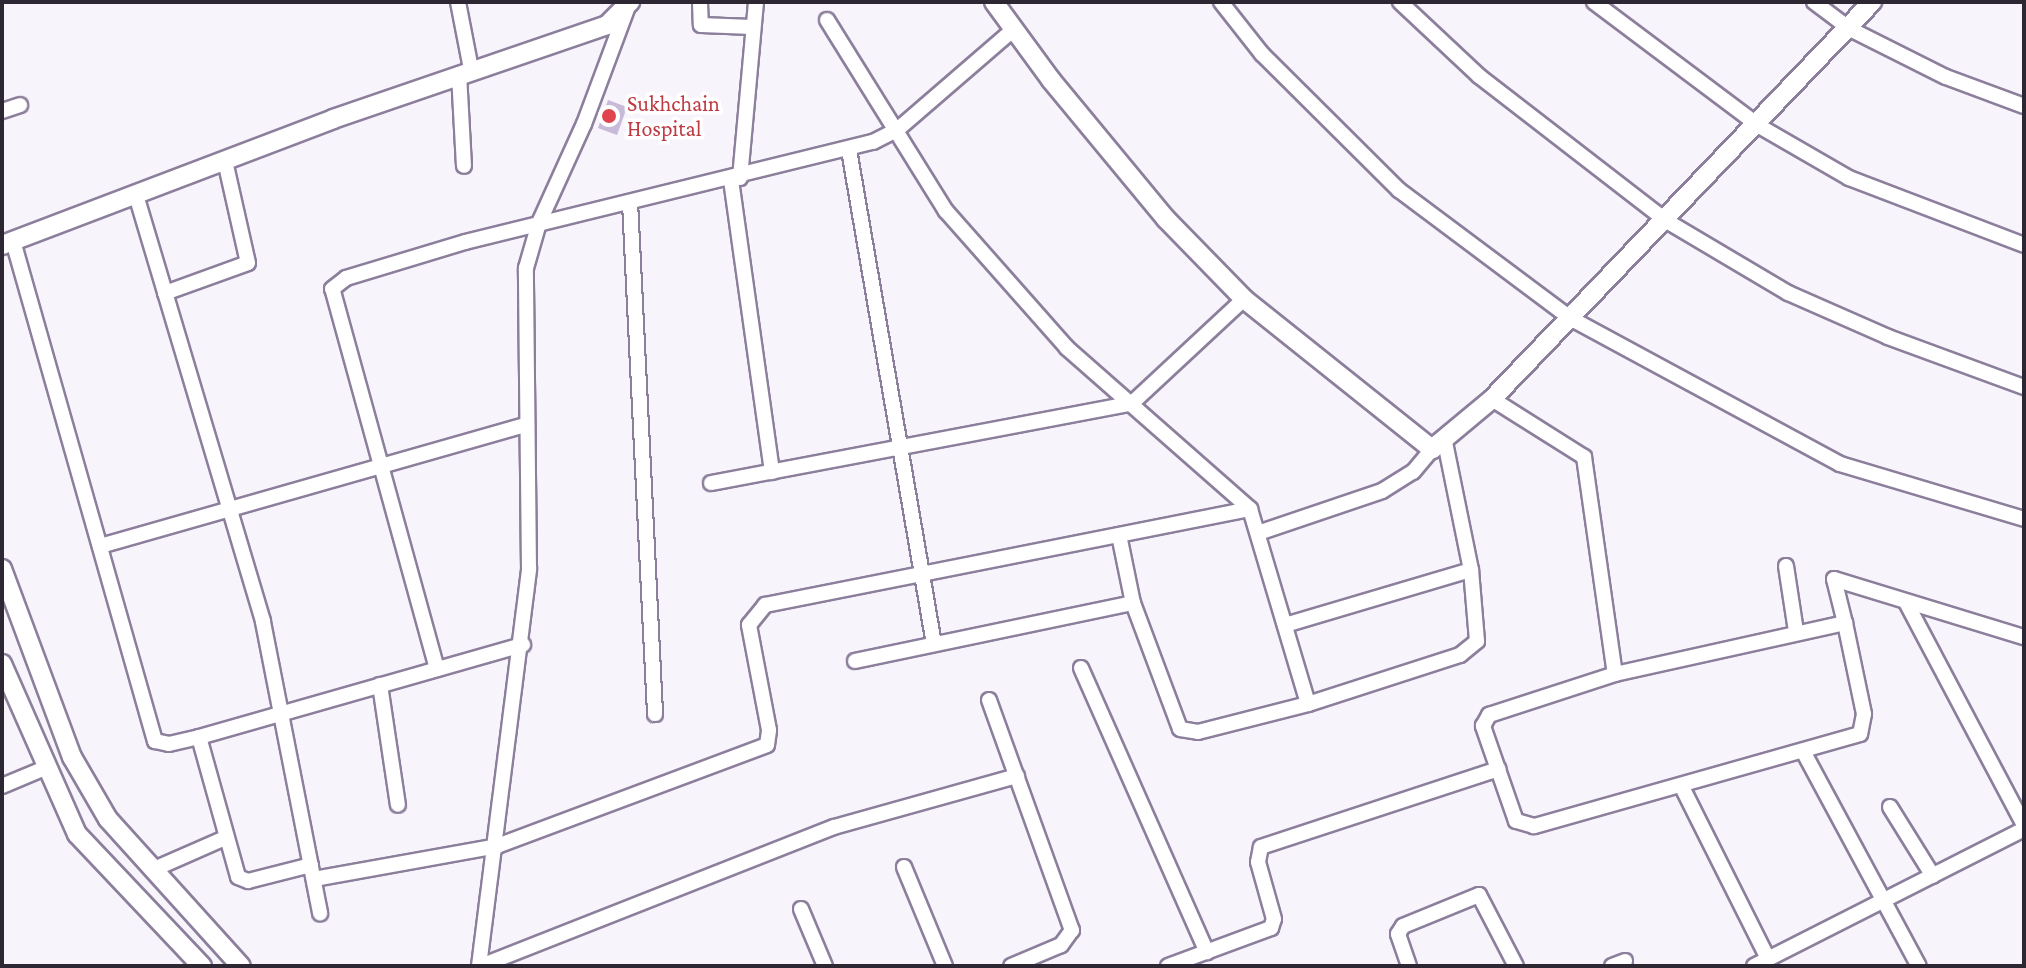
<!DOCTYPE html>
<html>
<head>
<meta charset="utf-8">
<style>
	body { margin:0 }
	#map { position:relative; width:2026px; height:968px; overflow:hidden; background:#f7f4fb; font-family:"Crimson Pro",serif }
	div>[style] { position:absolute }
	.building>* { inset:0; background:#c8bad9 }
	.roads { filter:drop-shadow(2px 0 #8c7f9c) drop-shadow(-2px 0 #8c7f9c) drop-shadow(0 2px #8c7f9c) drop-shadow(0 -2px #8c7f9c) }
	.street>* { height:14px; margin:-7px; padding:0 7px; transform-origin:7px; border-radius:7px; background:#fff }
	.secondary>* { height:18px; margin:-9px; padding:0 9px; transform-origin:9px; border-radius:9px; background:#fff }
	.dots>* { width:22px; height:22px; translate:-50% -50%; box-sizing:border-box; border:4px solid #fff; border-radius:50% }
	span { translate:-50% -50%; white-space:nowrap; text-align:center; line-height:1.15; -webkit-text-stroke:7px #fff; paint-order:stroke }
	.health-label { font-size:22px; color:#be3a42 }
	.left { translate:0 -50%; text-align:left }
	.frame { position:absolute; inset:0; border:4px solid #2c2733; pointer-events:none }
</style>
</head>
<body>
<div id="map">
	<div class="building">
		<i style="clip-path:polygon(608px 100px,627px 107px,617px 135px,598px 128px)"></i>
	</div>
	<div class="roads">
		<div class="street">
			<i style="left:458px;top:2px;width:68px;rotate:79deg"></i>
			<i style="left:700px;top:2px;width:23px;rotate:88deg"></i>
			<i style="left:701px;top:25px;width:51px;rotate:2.2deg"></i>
			<i style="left:1221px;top:2px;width:66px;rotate:51.7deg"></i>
			<i style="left:1262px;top:54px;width:193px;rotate:44.8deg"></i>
			<i style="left:1399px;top:190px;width:214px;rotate:36.8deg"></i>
			<i style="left:1570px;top:318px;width:307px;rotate:28.4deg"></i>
			<i style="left:1840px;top:464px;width:192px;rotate:16.6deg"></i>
			<i style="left:1400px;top:2px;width:108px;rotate:43.1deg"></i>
			<i style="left:1479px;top:76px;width:235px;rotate:37.7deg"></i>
			<i style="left:1665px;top:220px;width:143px;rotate:30.7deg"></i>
			<i style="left:1788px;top:293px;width:109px;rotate:23.7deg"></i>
			<i style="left:1888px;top:337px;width:145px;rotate:20.2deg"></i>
			<i style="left:1594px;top:2px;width:206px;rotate:36.9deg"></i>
			<i style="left:1759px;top:126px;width:104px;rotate:30deg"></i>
			<i style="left:1849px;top:178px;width:187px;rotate:20.9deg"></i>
			<i style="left:1814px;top:2px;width:45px;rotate:36.9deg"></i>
			<i style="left:1850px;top:29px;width:107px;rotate:26.6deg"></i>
			<i style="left:1946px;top:77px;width:83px;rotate:20.4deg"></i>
			<i style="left:827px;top:20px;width:225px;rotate:58.1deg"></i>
			<i style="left:946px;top:211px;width:183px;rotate:48.5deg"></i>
			<i style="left:1067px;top:348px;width:244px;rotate:41.3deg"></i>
			<i style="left:1250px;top:509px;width:203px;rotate:73.4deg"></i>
			<i style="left:459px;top:74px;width:92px;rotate:86.9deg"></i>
			<i style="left:2px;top:111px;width:19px;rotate:-18deg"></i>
			<i style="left:849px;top:150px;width:501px;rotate:80.24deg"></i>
			<i style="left:740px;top:178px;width:177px;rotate:-84.8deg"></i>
			<i style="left:731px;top:180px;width:295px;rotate:82deg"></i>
			<i style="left:136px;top:195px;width:445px;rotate:73.4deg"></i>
			<i style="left:263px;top:622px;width:297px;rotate:78.9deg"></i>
			<i style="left:630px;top:202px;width:513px;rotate:87.2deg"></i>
			<i style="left:13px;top:241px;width:520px;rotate:74.15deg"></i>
			<i style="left:155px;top:741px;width:14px;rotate:12deg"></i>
			<i style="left:169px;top:744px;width:31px;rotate:-13deg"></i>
			<i style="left:199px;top:737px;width:337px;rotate:-15.9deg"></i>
			<i style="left:165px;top:293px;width:88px;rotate:-19.9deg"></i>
			<i style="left:248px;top:263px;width:105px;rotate:-102.7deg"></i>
			<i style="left:1492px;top:399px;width:109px;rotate:32.2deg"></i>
			<i style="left:1584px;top:457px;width:219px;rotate:81.9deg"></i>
			<i style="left:711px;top:483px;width:427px;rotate:-10.7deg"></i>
			<i style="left:1131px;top:404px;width:154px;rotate:-42.9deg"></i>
			<i style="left:1258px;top:533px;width:131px;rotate:-18.7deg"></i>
			<i style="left:1382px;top:491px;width:36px;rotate:-32deg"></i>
			<i style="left:1413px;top:472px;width:30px;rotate:-50deg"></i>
			<i style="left:1119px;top:535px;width:69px;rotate:78.4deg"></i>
			<i style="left:1133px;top:603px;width:134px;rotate:69.5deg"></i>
			<i style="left:1180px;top:729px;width:18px;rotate:9deg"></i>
			<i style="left:1198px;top:732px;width:114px;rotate:-14.3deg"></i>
			<i style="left:1308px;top:704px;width:160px;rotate:-17.9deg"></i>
			<i style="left:1460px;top:655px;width:22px;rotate:-39deg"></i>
			<i style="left:1477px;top:641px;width:71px;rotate:-94.8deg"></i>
			<i style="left:1471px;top:570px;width:131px;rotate:-101.5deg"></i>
			<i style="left:100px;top:546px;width:444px;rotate:-15.9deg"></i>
			<i style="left:1786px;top:566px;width:66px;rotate:81.3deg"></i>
			<i style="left:1834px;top:579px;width:45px;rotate:76deg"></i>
			<i style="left:1845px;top:623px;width:93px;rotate:78.2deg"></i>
			<i style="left:1864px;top:714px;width:20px;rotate:101deg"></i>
			<i style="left:1860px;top:734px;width:339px;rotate:164.2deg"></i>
			<i style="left:1534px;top:826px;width:19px;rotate:-164deg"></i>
			<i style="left:1516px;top:821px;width:101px;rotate:-109.2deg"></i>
			<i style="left:1483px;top:726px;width:13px;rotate:-61deg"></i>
			<i style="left:1489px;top:715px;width:133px;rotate:-18deg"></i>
			<i style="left:1615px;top:674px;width:236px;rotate:-12.5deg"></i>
			<i style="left:1834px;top:579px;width:199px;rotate:17deg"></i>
			<i style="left:1907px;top:604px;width:250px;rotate:62.1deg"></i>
			<i style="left:1285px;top:625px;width:194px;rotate:-16.5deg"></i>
			<i style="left:855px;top:661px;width:284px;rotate:-11.8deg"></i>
			<i style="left:1081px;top:668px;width:311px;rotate:66.1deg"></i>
			<i style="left:437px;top:669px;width:394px;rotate:-105.4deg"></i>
			<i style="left:332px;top:289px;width:18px;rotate:-38deg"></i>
			<i style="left:346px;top:278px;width:124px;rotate:-16.8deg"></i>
			<i style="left:465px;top:242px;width:420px;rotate:-13.8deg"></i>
			<i style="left:873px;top:142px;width:27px;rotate:-27deg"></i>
			<i style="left:897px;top:130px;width:153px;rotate:-40.8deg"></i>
			<i style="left:380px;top:685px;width:121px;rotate:81.5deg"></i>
			<i style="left:989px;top:700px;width:245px;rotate:70.2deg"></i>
			<i style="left:1072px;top:930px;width:19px;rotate:126deg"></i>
			<i style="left:1061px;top:945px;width:54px;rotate:157.2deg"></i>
			<i style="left:199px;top:737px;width:145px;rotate:74.4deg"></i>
			<i style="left:238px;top:877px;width:11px;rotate:22deg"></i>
			<i style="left:248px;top:881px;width:65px;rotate:-14.3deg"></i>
			<i style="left:1803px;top:751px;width:244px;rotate:61.7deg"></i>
			<i style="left:1681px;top:785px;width:192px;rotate:63.4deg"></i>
			<i style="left:2px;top:786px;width:47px;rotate:-22.7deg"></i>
			<i style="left:1890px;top:807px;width:81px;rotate:58.1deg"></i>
			<i style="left:904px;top:867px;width:107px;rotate:67.5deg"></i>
			<i style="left:152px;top:870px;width:80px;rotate:-23.7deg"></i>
			<i style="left:314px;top:879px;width:186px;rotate:-10.2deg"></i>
			<i style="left:497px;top:846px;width:288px;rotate:-20.5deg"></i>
			<i style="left:767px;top:745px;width:15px;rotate:-82deg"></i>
			<i style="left:769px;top:730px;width:107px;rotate:-100.8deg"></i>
			<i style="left:749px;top:625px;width:26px;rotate:-51deg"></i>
			<i style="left:765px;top:605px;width:494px;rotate:-11.2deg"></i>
			<i style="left:801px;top:909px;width:62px;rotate:67.2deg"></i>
			<i style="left:479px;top:966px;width:400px;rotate:-82.8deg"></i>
			<i style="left:529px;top:569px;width:301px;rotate:-90.6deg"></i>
			<i style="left:526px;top:268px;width:47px;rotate:-73.9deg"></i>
			<i style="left:539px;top:223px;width:109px;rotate:-65.6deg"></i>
			<i style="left:584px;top:124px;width:123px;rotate:-69.5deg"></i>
			<i style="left:481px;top:966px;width:379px;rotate:-21.5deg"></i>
			<i style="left:834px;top:827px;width:190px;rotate:-15.6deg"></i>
			<i style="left:1168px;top:966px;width:110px;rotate:-20.3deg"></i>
			<i style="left:1271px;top:928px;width:9px;rotate:-72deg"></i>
			<i style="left:1274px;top:919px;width:59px;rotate:-105.7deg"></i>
			<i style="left:1258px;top:862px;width:15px;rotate:-79deg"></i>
			<i style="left:1261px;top:847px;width:250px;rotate:-18.2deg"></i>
			<i style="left:1409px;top:966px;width:34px;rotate:-109deg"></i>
			<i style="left:1398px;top:934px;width:9px;rotate:-58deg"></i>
			<i style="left:1403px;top:926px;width:82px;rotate:-22.2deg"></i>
			<i style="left:1479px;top:895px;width:80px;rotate:62.5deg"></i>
			<i style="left:1612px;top:966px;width:14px;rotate:-21deg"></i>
			<i style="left:1754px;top:966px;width:303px;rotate:-26.9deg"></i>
		</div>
		<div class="secondary">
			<i style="left:994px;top:2px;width:97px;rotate:53.8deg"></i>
			<i style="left:1051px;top:80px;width:180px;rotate:50.4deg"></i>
			<i style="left:1166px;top:219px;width:112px;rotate:45.7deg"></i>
			<i style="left:1244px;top:299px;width:241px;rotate:38.6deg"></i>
			<i style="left:1432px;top:449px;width:78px;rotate:-39.8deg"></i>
			<i style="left:1492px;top:399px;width:550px;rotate:-46.25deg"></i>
			<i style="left:2px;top:245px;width:354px;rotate:-20.8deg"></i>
			<i style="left:333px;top:119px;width:290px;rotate:-18.9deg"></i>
			<i style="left:607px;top:25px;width:33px;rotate:-45deg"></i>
			<i style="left:2px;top:569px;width:201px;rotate:69.6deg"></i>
			<i style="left:72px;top:757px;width:72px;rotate:59.9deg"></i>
			<i style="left:108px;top:819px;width:198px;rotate:47.9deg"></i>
			<i style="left:2px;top:664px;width:186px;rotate:66.2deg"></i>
			<i style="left:77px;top:834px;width:182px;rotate:46.6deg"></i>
		</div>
	</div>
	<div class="dots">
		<i style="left:609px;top:116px;background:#e0444e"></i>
	</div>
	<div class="health-label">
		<span class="left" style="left:627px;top:116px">Sukhchain<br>Hospital</span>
	</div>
	<div class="frame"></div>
</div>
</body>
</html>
